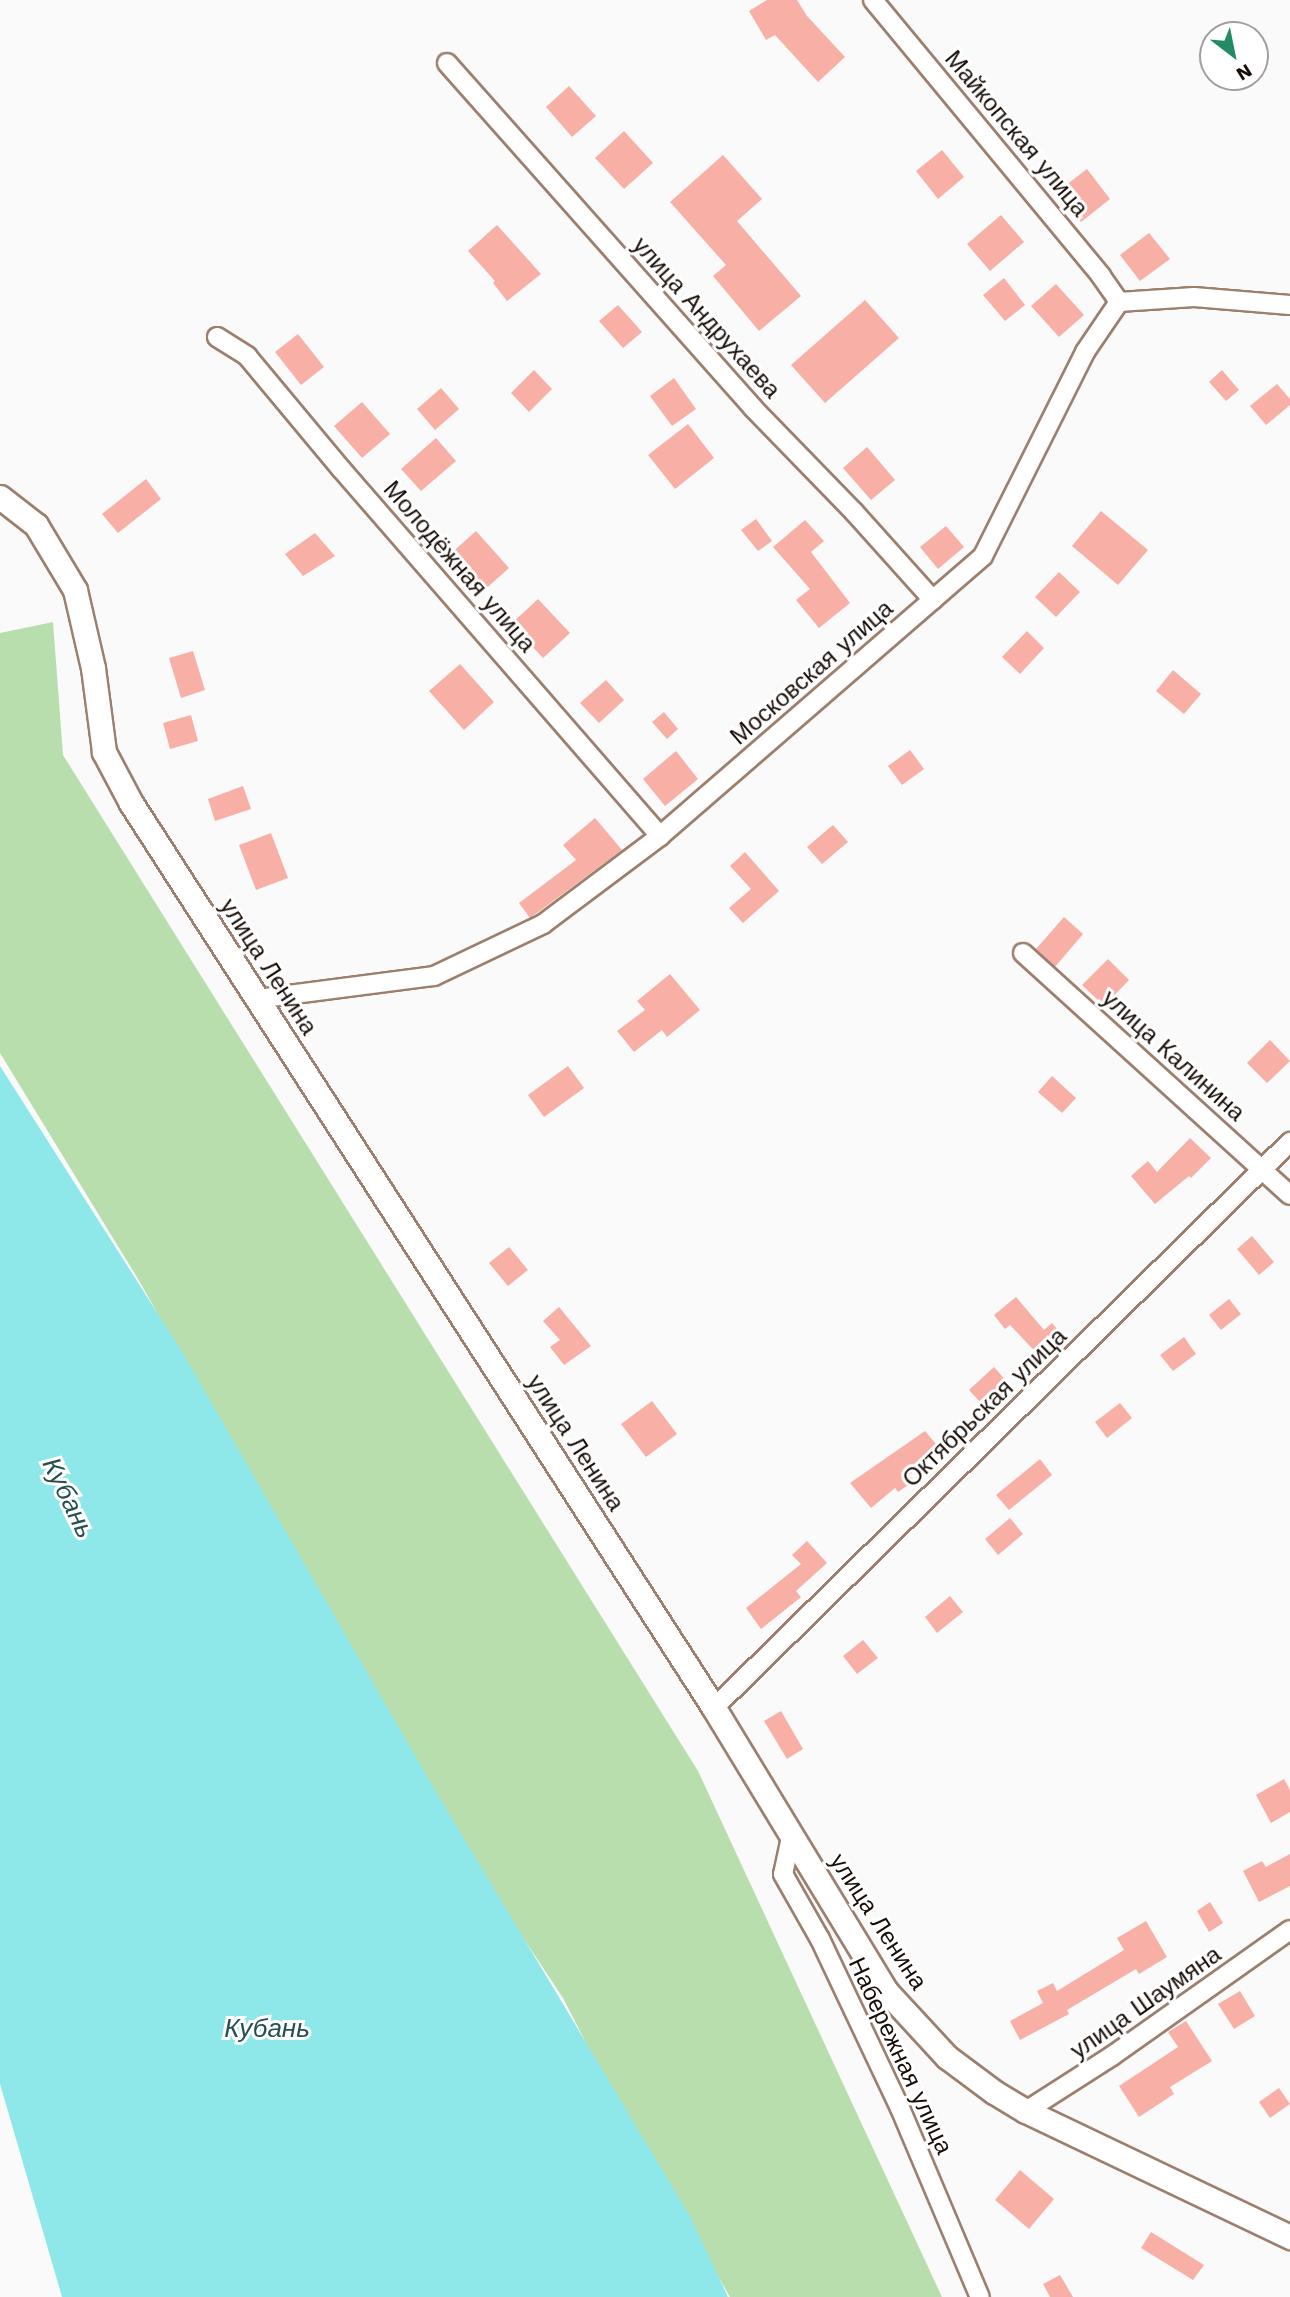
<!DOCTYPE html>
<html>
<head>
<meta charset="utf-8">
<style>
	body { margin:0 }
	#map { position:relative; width:1290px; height:2297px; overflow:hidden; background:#fafafa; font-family:"Work Sans",sans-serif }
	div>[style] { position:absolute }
	.green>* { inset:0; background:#b9deae }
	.water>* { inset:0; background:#8ee8ea }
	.building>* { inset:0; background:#f7afa6 }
	.roads { filter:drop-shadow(2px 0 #9c7f6c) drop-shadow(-2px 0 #9c7f6c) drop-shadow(0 2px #9c7f6c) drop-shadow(0 -2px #9c7f6c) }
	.minor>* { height:18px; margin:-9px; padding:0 9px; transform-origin:9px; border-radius:9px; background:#fff }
	.tertiary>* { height:23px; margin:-11.5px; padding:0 11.5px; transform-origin:11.5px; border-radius:11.5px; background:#fff }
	span { translate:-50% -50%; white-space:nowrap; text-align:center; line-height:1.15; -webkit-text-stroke:6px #fff; paint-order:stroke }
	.street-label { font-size:24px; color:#180d07 }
	.water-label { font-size:26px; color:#254f50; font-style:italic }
	.north { position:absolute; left:1199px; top:21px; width:70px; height:70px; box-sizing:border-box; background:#fff; border:2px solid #a39e9c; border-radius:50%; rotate:148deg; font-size:19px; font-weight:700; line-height:28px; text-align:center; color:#180d07 }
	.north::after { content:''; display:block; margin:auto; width:24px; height:32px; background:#238a65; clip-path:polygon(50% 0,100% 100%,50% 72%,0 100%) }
</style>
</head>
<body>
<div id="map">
	<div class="green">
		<i style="clip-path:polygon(53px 622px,63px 755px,698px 1771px,942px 2297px,730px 2297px,619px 2107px,563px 1998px,449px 1826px,138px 1279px,0 1053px,0 633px)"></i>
	</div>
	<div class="water">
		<i style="clip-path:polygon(0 1066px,181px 1350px,432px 1785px,691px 2218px,728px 2297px,62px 2297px,0 2084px)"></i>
	</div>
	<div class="building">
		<i style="clip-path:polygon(767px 0,797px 0,807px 16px,845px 57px,818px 82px,775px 35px,766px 40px,749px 11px)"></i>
		<i style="clip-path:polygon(569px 86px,596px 116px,572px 137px,546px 107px)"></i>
		<i style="clip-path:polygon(624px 131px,653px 163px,624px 189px,595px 158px)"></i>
		<i style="clip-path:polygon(942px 150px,964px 177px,938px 199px,916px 171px)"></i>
		<i style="clip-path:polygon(723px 155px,762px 199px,737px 221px,801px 296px,759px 331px,713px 276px,726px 265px,670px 202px)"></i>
		<i style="clip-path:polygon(1087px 169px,1110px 199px,1081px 222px,1057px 192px)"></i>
		<i style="clip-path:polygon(1001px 215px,1024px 242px,990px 271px,967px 244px)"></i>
		<i style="clip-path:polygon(497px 225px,541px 274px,507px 301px,493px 283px,495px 281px,468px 251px)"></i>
		<i style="clip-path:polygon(1149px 233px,1170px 259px,1140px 281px,1120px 255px)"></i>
		<i style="clip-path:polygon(1004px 278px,1025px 305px,1005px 321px,983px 295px)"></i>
		<i style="clip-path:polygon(1056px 284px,1084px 315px,1059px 337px,1031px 306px)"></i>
		<i style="clip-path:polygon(865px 300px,899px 338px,825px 403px,791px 365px)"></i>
		<i style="clip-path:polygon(618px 305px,642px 332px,623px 348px,599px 321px)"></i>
		<i style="clip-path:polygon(298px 334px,324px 367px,301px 385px,275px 352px)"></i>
		<i style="clip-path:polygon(534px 370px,552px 389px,529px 412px,511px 393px)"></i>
		<i style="clip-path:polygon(1222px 370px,1239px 390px,1226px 401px,1209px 382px)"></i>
		<i style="clip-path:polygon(674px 378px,696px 409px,672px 426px,650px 396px)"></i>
		<i style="clip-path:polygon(1277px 384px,1290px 399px,1290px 405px,1266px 425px,1250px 406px)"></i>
		<i style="clip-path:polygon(441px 388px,459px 409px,435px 430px,417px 409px)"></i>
		<i style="clip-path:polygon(362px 402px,390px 434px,362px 458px,334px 426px)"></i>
		<i style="clip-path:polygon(688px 424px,714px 458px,675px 489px,648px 455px)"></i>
		<i style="clip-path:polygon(436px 438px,456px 461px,421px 491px,401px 469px)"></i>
		<i style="clip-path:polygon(867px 447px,895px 480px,871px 500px,843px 468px)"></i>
		<i style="clip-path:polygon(146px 479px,161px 499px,118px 533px,102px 514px)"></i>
		<i style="clip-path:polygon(1101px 511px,1148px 550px,1118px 585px,1072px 546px)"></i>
		<i style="clip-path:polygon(756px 519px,772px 541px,758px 551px,741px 530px)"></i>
		<i style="clip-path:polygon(805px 520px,824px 541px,811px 552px,850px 603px,819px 628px,796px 600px,810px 589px,773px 547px)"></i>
		<i style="clip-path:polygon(946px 526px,964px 547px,938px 569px,920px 547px)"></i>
		<i style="clip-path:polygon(476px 531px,509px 568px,481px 593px,447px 557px)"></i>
		<i style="clip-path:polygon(315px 533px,335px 556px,303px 576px,285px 554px)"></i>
		<i style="clip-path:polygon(1059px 572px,1080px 592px,1056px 617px,1035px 597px)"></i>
		<i style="clip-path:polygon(538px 599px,570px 633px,543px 658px,511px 624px)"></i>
		<i style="clip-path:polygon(1027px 631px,1044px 648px,1020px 674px,1002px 657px)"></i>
		<i style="clip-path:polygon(193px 651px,205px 690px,181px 698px,169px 658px)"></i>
		<i style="clip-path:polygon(460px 664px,494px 702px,464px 730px,429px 691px)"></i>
		<i style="clip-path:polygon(1173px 670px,1201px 694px,1184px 714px,1156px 691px)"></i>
		<i style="clip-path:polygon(606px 680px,624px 700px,599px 723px,580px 703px)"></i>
		<i style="clip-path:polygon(664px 712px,678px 729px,667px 739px,652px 722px)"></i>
		<i style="clip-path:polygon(191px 715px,198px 741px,170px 749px,163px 723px)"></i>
		<i style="clip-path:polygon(910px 750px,924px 769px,902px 785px,888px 766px)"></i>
		<i style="clip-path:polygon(676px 751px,698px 779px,665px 806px,643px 779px)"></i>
		<i style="clip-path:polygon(243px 786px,251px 809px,215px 821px,208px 799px)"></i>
		<i style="clip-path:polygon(595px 818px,622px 850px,530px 918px,519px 903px,576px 860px,563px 845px)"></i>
		<i style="clip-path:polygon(833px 825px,848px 842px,822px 864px,807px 847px)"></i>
		<i style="clip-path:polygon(271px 833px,288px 878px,256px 890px,239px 845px)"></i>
		<i style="clip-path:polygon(745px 852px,779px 891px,743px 923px,729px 908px,751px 889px,730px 866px)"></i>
		<i style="clip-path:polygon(1064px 917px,1083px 934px,1055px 967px,1036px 949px)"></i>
		<i style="clip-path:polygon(1108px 959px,1129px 980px,1104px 1006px,1082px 985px)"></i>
		<i style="clip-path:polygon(670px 974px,700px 1010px,667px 1037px,662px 1030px,634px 1052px,617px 1031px,645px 1010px,637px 1001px)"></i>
		<i style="clip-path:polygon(1270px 1040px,1290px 1061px,1267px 1083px,1247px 1063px)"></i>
		<i style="clip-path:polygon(568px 1066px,584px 1088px,544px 1117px,528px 1095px)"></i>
		<i style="clip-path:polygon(1052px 1076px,1076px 1098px,1062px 1113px,1038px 1092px)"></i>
		<i style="clip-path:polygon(1190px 1138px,1211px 1158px,1191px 1178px,1189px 1176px,1155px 1204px,1131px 1176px,1148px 1161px,1157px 1172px)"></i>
		<i style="clip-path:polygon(1252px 1236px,1274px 1262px,1259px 1275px,1237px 1249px)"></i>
		<i style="clip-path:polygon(509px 1247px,528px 1270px,508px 1286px,489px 1263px)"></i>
		<i style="clip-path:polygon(1016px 1297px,1044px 1330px,1052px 1323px,1066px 1340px,1043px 1360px,1010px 1325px,1005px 1329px,994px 1315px)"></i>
		<i style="clip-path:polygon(1229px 1299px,1241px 1314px,1221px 1330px,1209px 1315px)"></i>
		<i style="clip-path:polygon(559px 1307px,591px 1346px,564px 1365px,550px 1347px,560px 1340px,543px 1321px)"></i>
		<i style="clip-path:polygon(1184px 1337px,1196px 1354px,1173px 1371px,1160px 1355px)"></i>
		<i style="clip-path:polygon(994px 1367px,1008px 1383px,983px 1405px,969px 1390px)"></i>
		<i style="clip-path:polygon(652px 1401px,677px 1434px,646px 1457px,621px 1424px)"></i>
		<i style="clip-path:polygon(1120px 1403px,1132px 1418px,1107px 1438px,1095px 1422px)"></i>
		<i style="clip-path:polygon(925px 1431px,941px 1450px,909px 1475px,914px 1481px,898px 1492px,895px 1488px,871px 1508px,850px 1483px)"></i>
		<i style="clip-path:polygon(1040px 1459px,1052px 1475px,1009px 1510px,996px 1495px)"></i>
		<i style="clip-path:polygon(1010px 1518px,1023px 1534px,998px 1555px,985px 1539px)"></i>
		<i style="clip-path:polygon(807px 1541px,827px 1563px,796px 1591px,801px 1597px,761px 1629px,746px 1608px,801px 1564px,792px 1555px)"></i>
		<i style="clip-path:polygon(950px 1596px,963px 1612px,937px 1633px,925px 1617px)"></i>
		<i style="clip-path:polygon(863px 1640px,878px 1658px,857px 1674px,843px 1656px)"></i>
		<i style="clip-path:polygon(781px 1711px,803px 1749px,787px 1759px,764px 1721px)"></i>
		<i style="clip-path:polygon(1284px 1779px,1290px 1790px,1290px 1812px,1271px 1823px,1256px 1795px)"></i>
		<i style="clip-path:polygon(1290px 1854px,1290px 1886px,1259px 1902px,1243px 1871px,1262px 1861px,1266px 1867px)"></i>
		<i style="clip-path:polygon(1210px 1902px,1223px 1923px,1209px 1932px,1197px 1911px)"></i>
		<i style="clip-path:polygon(1146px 1921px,1167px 1957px,1139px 1974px,1136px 1969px,1067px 2010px,1069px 2014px,1020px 2040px,1010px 2021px,1043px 2003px,1037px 1991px,1053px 1983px,1057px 1991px,1124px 1950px,1117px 1938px)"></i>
		<i style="clip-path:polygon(1240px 1991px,1255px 2016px,1234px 2029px,1218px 2004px)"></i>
		<i style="clip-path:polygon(1186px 2021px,1212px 2061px,1170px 2087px,1174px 2094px,1139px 2117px,1119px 2086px,1178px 2047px,1168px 2032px)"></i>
		<i style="clip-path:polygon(1279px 2088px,1290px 2104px,1270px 2118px,1259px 2102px)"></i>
		<i style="clip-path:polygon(1020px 2170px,1054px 2199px,1029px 2229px,995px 2200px)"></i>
		<i style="clip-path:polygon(1151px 2232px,1204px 2265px,1193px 2280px,1141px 2248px)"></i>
		<i style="clip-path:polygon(1060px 2275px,1073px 2297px,1050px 2297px,1043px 2284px)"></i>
	</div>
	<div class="roads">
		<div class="minor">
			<i style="left:873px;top:0;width:358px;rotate:50.4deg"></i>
			<i style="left:1101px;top:276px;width:32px;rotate:55deg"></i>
			<i style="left:447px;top:63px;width:461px;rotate:48.4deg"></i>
			<i style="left:753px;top:408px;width:145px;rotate:45.8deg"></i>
			<i style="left:854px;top:512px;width:118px;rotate:48.1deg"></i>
			<i style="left:217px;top:337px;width:36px;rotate:32deg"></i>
			<i style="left:247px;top:356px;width:148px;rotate:50.2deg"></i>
			<i style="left:342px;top:470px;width:485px;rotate:49deg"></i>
			<i style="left:1023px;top:953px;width:360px;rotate:42.2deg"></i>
			<i style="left:257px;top:999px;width:178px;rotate:-7.4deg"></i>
			<i style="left:434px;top:976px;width:121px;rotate:-25.5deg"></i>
			<i style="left:543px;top:924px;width:146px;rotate:-36.9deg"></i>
			<i style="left:660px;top:836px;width:427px;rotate:-40.9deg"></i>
			<i style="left:983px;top:556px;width:228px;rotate:-63.4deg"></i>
			<i style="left:1085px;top:352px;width:60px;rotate:-55.8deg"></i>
			<i style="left:1119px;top:302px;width:75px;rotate:-3.8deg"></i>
			<i style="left:1194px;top:297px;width:96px;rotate:4.8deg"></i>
			<i style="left:714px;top:1708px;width:808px;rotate:-44.5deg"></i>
			<i style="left:791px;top:1837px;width:38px;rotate:102deg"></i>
			<i style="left:783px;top:1874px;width:75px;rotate:60.4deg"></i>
			<i style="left:820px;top:1939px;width:187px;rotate:64.7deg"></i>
			<i style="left:900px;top:2108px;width:205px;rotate:67.1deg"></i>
			<i style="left:1026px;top:2111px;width:102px;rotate:-32.6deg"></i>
			<i style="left:1112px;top:2056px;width:218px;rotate:-35.3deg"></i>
		</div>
		<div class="tertiary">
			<i style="left:0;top:497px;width:46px;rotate:37.9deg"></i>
			<i style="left:36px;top:525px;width:76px;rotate:59deg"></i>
			<i style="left:75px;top:590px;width:80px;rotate:77deg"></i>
			<i style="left:93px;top:668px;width:85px;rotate:82.5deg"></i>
			<i style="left:104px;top:752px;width:58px;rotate:62.1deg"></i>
			<i style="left:131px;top:803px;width:1077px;rotate:57.21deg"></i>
			<i style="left:714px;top:1708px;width:331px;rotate:58.7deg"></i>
			<i style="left:886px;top:1991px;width:90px;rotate:47.3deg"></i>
			<i style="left:947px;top:2057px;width:59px;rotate:36.7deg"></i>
			<i style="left:994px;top:2092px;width:37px;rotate:31deg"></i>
			<i style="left:1026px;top:2111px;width:293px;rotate:25.5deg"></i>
		</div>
	</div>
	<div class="street-label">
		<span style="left:1016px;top:134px;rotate:50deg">Майкопская улица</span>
		<span style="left:706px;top:318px;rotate:48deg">улица Андрухаева</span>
		<span style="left:459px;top:567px;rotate:49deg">Молодёжная улица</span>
		<span style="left:812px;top:673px;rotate:-41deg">Московская улица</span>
		<span style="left:268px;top:967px;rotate:57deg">улица Ленина</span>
		<span style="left:1173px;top:1056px;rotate:42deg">улица Калинина</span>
		<span style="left:985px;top:1408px;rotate:-44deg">Октябрьская улица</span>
		<span style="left:575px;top:1443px;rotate:57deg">улица Ленина</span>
		<span style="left:878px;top:1922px;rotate:57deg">улица Ленина</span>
		<span style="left:1146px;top:2003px;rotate:-35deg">улица Шаумяна</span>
		<span style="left:900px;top:2056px;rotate:65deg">Набережная улица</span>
	</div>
	<div class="water-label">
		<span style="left:68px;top:1498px;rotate:64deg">Кубань</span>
		<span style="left:267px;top:2029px">Кубань</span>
	</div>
	<div class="north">N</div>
</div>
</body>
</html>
